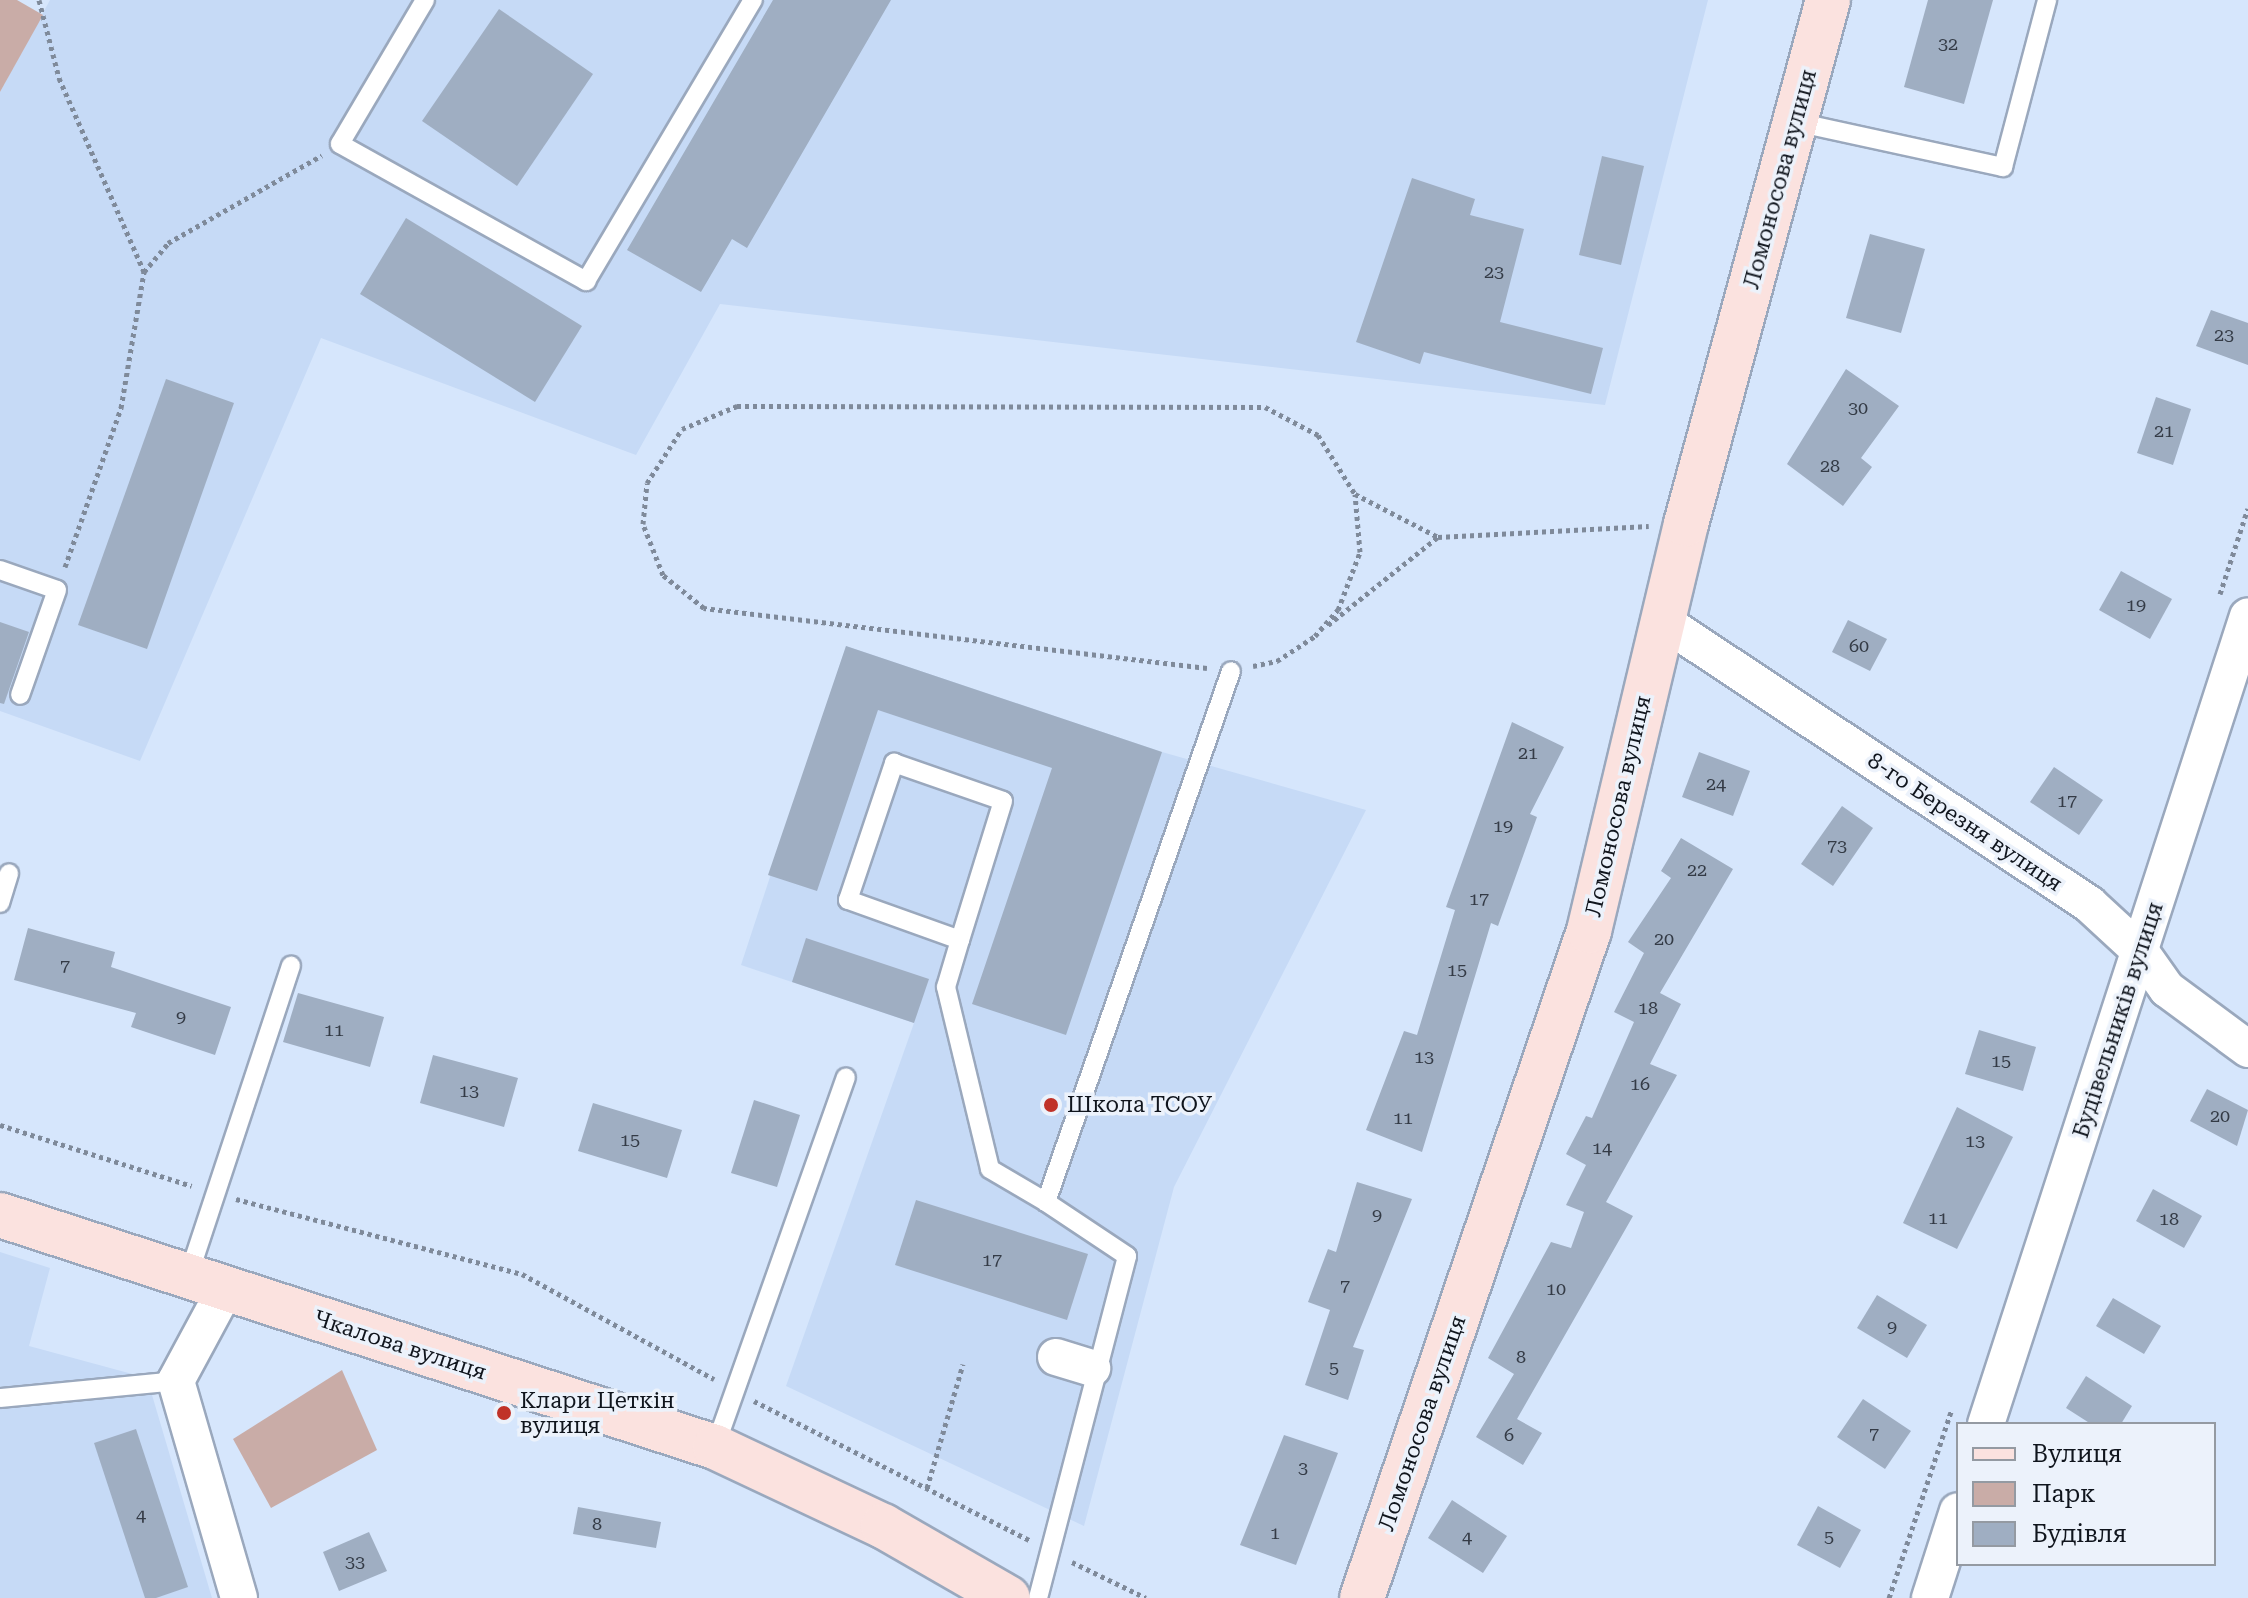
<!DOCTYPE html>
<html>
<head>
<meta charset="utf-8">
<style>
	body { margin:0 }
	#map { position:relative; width:2248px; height:1598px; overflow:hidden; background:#d6e6fc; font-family:"Roboto Serif",serif }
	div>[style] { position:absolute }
	.built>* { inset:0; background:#c6daf6 }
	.green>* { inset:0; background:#c9aca7 }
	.building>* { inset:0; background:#9faec2 }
	.path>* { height:5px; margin-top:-2.5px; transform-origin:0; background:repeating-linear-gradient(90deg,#7f8a9a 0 4px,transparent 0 8px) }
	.roads { filter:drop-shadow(2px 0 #9aa8bd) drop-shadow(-2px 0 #9aa8bd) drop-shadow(0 2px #9aa8bd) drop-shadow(0 -2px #9aa8bd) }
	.lane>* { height:18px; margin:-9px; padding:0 9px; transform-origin:9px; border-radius:9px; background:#fff }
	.street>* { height:36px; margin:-18px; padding:0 18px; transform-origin:18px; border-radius:18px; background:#fff }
	.secondary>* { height:44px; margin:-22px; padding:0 22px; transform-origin:22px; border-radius:22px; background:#fbe2df }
	.dots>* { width:22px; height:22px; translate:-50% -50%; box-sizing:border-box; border:4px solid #ecf2fb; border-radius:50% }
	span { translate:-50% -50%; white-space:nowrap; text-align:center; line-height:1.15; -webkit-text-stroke:7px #ecf2fb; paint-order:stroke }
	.number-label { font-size:18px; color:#343b46 }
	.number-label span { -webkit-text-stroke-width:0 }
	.street-label { font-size:22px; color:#10151d }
	.poi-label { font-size:22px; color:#10151d }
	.left { translate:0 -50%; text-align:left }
	.legend { position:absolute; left:1956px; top:1422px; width:260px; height:144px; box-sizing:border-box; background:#ecf2fb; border:2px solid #949aa2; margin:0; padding:10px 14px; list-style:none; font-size:24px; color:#10151d }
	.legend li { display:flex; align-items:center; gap:16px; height:40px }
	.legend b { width:40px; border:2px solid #949aa2 }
</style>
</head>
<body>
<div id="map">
	<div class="built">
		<i style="clip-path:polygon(50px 0,1708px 0,1605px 405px,720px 304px,636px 455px,321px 338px,140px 761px,0 711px,0 92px)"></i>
		<i style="clip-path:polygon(846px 646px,1162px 752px,1366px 810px,1174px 1187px,1084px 1526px,786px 1386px,914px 1023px,741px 965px)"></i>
		<i style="clip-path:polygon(0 1252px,50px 1268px,29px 1346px,147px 1378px,212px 1598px,0 1598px)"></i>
	</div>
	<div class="green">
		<i style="clip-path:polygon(0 0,17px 0,43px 15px,0 92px)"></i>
		<i style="clip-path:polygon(342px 1370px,377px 1450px,271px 1508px,233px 1439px)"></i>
	</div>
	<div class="building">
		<i style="clip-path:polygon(773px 0,891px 0,747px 248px,732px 239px,701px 292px,627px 250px)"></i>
		<i style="clip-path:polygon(1928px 0,1993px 0,1964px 104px,1904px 87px)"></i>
		<i style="clip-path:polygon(499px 9px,593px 74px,517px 186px,422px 121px)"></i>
		<i style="clip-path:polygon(1602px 156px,1644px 166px,1621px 265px,1579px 255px)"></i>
		<i style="clip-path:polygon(1412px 178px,1475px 199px,1470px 215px,1524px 229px,1500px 322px,1603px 348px,1591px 394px,1424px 352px,1420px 364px,1356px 342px)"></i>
		<i style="clip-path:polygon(406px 218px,582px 326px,535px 402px,360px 294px)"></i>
		<i style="clip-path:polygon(1870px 234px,1925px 249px,1901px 333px,1846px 318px)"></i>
		<i style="clip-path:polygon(2211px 310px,2248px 323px,2248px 365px,2196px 346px)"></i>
		<i style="clip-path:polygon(1846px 369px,1899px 406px,1861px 458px,1872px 467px,1843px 506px,1787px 464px)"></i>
		<i style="clip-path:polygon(166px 379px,234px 403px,147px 649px,78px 625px)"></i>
		<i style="clip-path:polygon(2156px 397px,2191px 409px,2173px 465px,2137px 453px)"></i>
		<i style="clip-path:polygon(2121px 571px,2172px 599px,2150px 639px,2099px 610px)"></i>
		<i style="clip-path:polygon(1848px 620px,1887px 639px,1870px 671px,1832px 652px)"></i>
		<i style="clip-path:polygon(0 622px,29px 632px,4px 704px,0 703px)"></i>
		<i style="clip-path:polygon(846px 646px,1162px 752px,1066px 1035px,972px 1004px,1052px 768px,878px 710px,817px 891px,768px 875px)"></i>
		<i style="clip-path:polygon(1512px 722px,1564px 747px,1530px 814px,1537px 817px,1498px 926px,1491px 923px,1422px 1152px,1366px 1130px,1404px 1031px,1417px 1035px,1455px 910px,1446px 907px)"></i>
		<i style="clip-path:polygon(1699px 752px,1750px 771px,1733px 816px,1682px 797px)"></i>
		<i style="clip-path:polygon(2054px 767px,2103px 800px,2079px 835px,2030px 802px)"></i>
		<i style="clip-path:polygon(1842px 806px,1873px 828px,1833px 886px,1801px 864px)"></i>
		<i style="clip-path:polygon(1681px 838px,1733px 869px,1660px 993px,1681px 1004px,1650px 1064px,1677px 1075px,1606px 1202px,1633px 1216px,1517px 1419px,1542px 1433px,1523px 1465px,1476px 1437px,1514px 1374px,1488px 1358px,1551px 1242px,1571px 1248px,1584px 1212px,1566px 1205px,1586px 1165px,1566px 1154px,1586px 1116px,1592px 1118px,1634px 1022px,1614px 1012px,1644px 953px,1628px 942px,1671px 878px,1661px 871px)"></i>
		<i style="clip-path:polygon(28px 928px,115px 952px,111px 967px,231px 1007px,215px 1055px,131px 1027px,136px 1013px,14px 980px)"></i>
		<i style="clip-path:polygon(806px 938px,929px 979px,914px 1023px,792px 982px)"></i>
		<i style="clip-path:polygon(298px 993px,384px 1017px,370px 1067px,283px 1042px)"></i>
		<i style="clip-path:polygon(1979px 1030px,2036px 1047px,2023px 1091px,1965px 1074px)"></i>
		<i style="clip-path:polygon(433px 1055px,518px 1078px,504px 1127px,420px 1103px)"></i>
		<i style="clip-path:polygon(2207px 1089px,2248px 1110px,2237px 1146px,2190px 1121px)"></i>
		<i style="clip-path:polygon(754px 1100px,800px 1115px,777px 1187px,731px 1173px)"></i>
		<i style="clip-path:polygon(593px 1103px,682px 1130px,667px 1178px,578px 1151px)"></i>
		<i style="clip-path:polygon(1957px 1107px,2013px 1137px,1957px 1249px,1903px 1223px)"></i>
		<i style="clip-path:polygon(1357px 1182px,1412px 1199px,1353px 1347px,1364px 1350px,1348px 1400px,1305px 1385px,1330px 1310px,1308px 1302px,1328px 1249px,1336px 1252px)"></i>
		<i style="clip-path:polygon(2153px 1189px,2202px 1216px,2184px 1248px,2136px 1221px)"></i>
		<i style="clip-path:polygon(916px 1200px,1088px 1254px,1067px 1320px,895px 1265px)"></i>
		<i style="clip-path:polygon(1877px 1295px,1927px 1325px,1907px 1358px,1857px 1328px)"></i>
		<i style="clip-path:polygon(2113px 1298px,2161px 1326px,2144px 1354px,2096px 1326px)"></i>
		<i style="clip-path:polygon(2086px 1376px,2132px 1406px,2121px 1424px,2091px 1424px,2066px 1408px)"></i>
		<i style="clip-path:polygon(1863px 1399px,1911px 1431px,1885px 1469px,1837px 1437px)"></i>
		<i style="clip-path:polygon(136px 1429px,188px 1587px,156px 1598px,145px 1598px,94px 1443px)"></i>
		<i style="clip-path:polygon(1284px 1435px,1338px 1453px,1296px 1565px,1240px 1545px)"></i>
		<i style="clip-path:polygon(1452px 1500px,1507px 1536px,1483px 1573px,1428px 1538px)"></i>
		<i style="clip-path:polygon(1818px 1506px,1861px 1530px,1840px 1568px,1797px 1545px)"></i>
		<i style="clip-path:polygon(578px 1507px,661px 1522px,656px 1548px,573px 1534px)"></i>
		<i style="clip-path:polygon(369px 1532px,387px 1571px,339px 1591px,323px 1552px)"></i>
	</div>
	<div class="path">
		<i style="left:39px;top:0;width:81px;rotate:75.6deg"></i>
		<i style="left:59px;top:78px;width:212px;rotate:66.3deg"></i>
		<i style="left:65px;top:567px;width:169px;rotate:-70.6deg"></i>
		<i style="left:121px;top:408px;width:138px;rotate:-80.4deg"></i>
		<i style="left:144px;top:272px;width:38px;rotate:-50deg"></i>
		<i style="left:168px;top:243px;width:177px;rotate:-29.7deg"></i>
		<i style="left:2220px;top:594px;width:90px;rotate:-72deg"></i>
		<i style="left:1328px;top:625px;width:141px;rotate:-38.7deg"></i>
		<i style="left:1253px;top:666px;width:25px;rotate:-12deg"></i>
		<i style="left:1277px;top:661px;width:45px;rotate:-33.3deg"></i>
		<i style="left:1315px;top:636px;width:35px;rotate:-49deg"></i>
		<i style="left:1338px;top:610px;width:62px;rotate:-69.2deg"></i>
		<i style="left:1360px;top:552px;width:58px;rotate:-94.9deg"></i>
		<i style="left:1207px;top:668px;width:507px;rotate:-173.2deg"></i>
		<i style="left:704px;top:608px;width:53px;rotate:-141.2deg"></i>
		<i style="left:663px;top:575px;width:55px;rotate:-111.4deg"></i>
		<i style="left:643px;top:524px;width:41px;rotate:-84.4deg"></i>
		<i style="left:647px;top:483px;width:64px;rotate:-57.1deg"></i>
		<i style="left:682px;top:429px;width:60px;rotate:-22.7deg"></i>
		<i style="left:737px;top:406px;width:528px;rotate:0.11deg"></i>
		<i style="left:1265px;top:407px;width:60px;rotate:27.8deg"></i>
		<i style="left:1318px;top:435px;width:70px;rotate:57.9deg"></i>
		<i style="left:1355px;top:494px;width:93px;rotate:27.4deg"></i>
		<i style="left:1438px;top:537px;width:211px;rotate:-3deg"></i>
		<i style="left:0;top:1125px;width:201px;rotate:17.6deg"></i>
		<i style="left:236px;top:1199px;width:296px;rotate:14.7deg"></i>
		<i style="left:522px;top:1274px;width:219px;rotate:28.7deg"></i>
		<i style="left:754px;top:1401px;width:310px;rotate:26.8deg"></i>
		<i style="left:927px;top:1488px;width:129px;rotate:-73.8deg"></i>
		<i style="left:1072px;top:1562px;width:82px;rotate:25.9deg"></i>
		<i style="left:1889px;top:1598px;width:199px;rotate:-71.6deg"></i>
	</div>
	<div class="roads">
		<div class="lane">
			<i style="left:425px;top:0;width:167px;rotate:120.6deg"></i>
			<i style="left:340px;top:144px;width:282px;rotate:29.1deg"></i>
			<i style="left:586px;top:281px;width:327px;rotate:-59.3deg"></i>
			<i style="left:1796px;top:122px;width:212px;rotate:12.3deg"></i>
			<i style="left:2003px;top:167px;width:173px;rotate:-75.2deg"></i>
			<i style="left:0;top:570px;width:60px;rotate:19.3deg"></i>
			<i style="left:57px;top:590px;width:111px;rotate:109.4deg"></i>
			<i style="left:0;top:903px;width:31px;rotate:-73deg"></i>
			<i style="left:960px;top:940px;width:119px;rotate:-160.3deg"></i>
			<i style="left:848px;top:900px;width:145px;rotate:-71.4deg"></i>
			<i style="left:894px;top:763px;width:115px;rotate:19.2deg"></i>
			<i style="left:1003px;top:801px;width:145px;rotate:107.2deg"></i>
			<i style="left:960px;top:940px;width:49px;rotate:106.6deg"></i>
			<i style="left:946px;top:987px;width:187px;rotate:76.4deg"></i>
			<i style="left:990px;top:1169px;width:65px;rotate:30.5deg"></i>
			<i style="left:188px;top:1277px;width:328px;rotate:-71.7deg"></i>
			<i style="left:0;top:1398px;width:177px;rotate:-5.5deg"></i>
			<i style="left:715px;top:1447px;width:392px;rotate:-70.5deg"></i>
			<i style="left:1038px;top:1598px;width:353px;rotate:-75.4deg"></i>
			<i style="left:1127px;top:1256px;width:97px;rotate:-146.3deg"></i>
			<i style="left:1046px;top:1202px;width:562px;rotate:-70.79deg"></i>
		</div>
		<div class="street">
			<i style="left:1661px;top:620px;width:514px;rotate:33.57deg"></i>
			<i style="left:2089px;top:904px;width:69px;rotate:42.7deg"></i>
			<i style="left:2140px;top:951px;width:47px;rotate:54.6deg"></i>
			<i style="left:2167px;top:989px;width:101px;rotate:36.5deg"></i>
			<i style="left:226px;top:1288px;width:106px;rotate:118.3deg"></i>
			<i style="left:176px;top:1381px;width:226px;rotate:73.8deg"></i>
			<i style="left:1056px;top:1357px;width:38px;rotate:17deg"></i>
			<i style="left:1986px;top:1424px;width:849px;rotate:-72.03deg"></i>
			<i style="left:1930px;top:1598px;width:91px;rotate:-72.2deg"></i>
		</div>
		<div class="secondary">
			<i style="left:0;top:1215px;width:752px;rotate:17.98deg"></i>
			<i style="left:715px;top:1447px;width:186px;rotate:25.2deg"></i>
			<i style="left:883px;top:1526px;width:144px;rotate:29.9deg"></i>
			<i style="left:1362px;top:1598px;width:705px;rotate:-71.21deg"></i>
			<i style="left:1589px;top:931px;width:418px;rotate:-76.6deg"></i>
			<i style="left:1686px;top:524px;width:543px;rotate:-74.84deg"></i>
		</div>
	</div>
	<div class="dots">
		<i style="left:1051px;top:1105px;background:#c03228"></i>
		<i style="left:504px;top:1413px;background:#c03228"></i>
	</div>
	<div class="number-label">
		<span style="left:1948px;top:44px">32</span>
		<span style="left:1494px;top:272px">23</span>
		<span style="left:2224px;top:335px">23</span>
		<span style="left:1858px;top:408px">30</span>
		<span style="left:2164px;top:431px">21</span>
		<span style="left:1830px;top:466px">28</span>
		<span style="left:2136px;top:605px">19</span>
		<span style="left:1859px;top:646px">60</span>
		<span style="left:1528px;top:753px">21</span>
		<span style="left:1716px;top:784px">24</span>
		<span style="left:2067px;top:801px">17</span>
		<span style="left:1503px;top:826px">19</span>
		<span style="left:1837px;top:846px">73</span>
		<span style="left:1697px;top:870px">22</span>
		<span style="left:1479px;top:899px">17</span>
		<span style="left:1664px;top:939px">20</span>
		<span style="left:65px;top:966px">7</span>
		<span style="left:1457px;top:970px">15</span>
		<span style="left:1648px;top:1008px">18</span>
		<span style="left:181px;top:1017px">9</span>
		<span style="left:334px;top:1030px">11</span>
		<span style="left:1424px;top:1057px">13</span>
		<span style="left:2001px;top:1061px">15</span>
		<span style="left:1640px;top:1084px">16</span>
		<span style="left:469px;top:1091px">13</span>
		<span style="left:2220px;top:1116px">20</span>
		<span style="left:1403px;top:1118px">11</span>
		<span style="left:630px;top:1140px">15</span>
		<span style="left:1975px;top:1141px">13</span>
		<span style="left:1602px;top:1148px">14</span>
		<span style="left:1377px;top:1215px">9</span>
		<span style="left:1938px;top:1218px">11</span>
		<span style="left:2169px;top:1219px">18</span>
		<span style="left:992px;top:1260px">17</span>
		<span style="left:1345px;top:1286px">7</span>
		<span style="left:1556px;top:1289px">10</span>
		<span style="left:1892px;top:1327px">9</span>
		<span style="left:1521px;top:1357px">8</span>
		<span style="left:1334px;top:1368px">5</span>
		<span style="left:1874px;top:1434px">7</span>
		<span style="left:1509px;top:1435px">6</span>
		<span style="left:1303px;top:1468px">3</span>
		<span style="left:141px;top:1515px">4</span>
		<span style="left:597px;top:1524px">8</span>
		<span style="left:1275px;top:1533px">1</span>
		<span style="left:1467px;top:1537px">4</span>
		<span style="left:1829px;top:1537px">5</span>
		<span style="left:355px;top:1562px">33</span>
	</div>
	<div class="street-label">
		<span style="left:1780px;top:179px;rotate:-75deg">Ломоносова вулиця</span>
		<span style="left:1618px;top:806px;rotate:-77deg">Ломоносова вулиця</span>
		<span style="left:1965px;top:822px;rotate:34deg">8-го Березня вулиця</span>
		<span style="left:2118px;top:1020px;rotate:-72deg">Будівельників вулиця</span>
		<span style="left:400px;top:1345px;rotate:18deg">Чкалова вулиця</span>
		<span style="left:1422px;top:1423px;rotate:-71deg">Ломоносова вулиця</span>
	</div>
	<div class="poi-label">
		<span class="left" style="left:1067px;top:1105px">Школа ТСОУ</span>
		<span class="left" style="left:520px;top:1413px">Клари Цеткін<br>вулиця</span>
	</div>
	<ul class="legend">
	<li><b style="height:10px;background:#fbe2df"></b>Вулиця</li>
	<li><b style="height:22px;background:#c9aca7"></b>Парк</li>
	<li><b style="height:22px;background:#9faec2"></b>Будівля</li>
	</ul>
</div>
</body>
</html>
